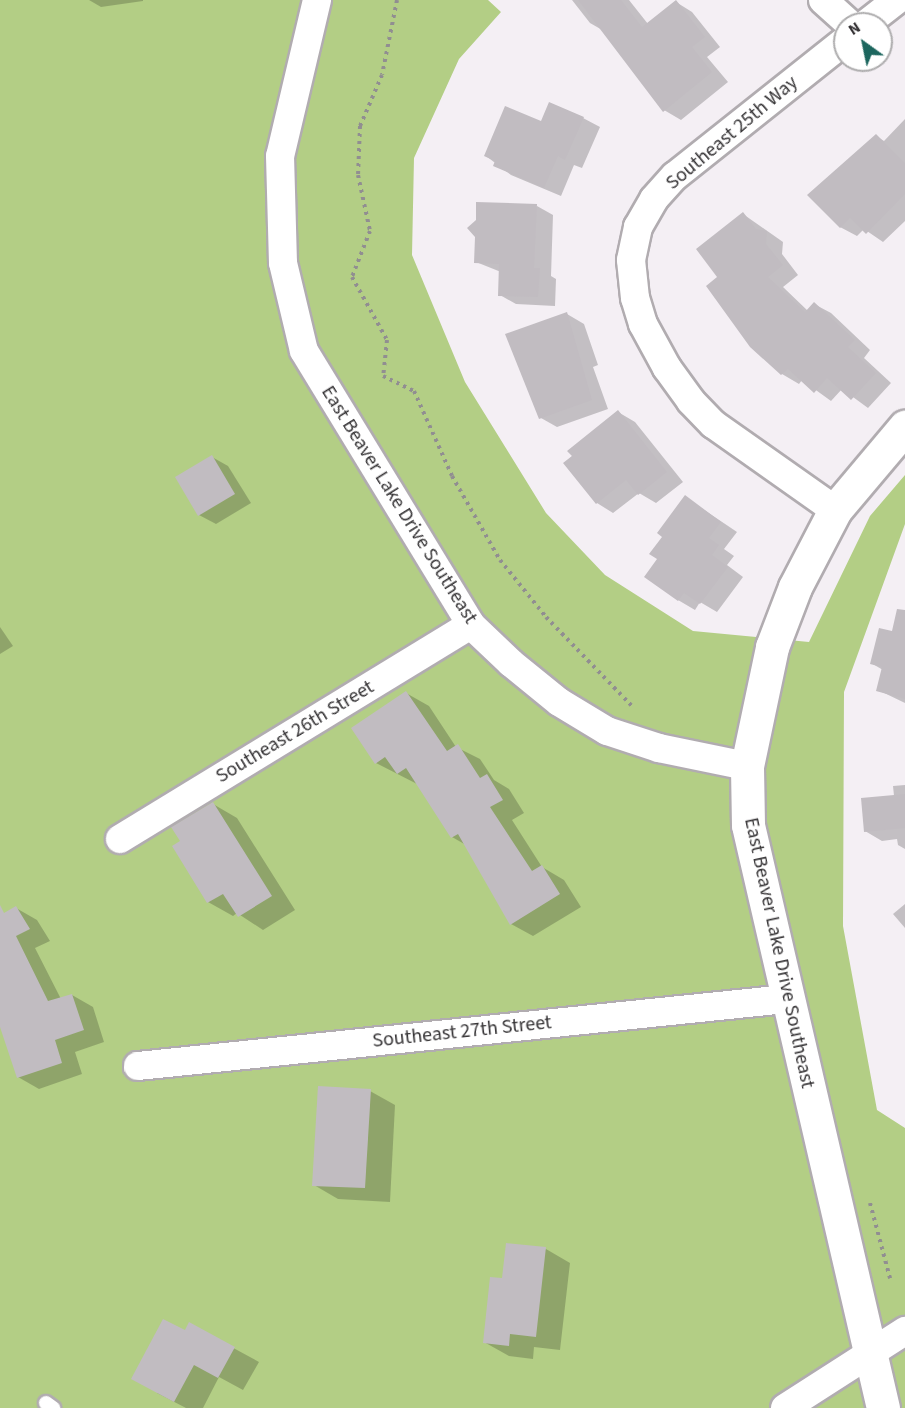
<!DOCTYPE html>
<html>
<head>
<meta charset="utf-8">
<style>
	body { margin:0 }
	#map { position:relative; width:905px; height:1408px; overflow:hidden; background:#f4eff4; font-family:"Source Sans 3",sans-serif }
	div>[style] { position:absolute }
	.forest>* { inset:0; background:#b3ce85 }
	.shadow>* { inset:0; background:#0003 }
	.building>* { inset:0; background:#c1bcc1 }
	.path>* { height:4px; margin-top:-2px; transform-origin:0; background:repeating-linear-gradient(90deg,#918e91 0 3px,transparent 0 7.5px) }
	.roads { filter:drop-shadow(2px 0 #b1acb0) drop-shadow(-2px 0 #b1acb0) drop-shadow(0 2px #b1acb0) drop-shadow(0 -2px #b1acb0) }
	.service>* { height:14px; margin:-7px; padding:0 7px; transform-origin:7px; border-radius:7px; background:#fff }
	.minor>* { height:28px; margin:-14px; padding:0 14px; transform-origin:14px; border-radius:14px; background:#fff }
	.tertiary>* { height:33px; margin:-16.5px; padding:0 16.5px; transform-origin:16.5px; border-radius:16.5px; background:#fff }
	span { translate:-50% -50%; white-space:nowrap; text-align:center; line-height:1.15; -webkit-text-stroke:6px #fff; paint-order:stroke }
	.street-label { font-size:20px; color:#353335 }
	.north { position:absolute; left:833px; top:12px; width:60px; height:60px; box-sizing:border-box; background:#fff; border:2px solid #aeadae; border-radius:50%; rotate:327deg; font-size:16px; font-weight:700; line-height:24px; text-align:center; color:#353335 }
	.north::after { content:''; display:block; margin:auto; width:21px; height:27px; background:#1c665e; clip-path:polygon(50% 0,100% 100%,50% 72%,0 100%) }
</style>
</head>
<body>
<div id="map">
	<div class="forest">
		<i style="clip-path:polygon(0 0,488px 0,501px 12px,459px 59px,414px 158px,412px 255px,465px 382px,546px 513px,605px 575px,693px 631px,809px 642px,870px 516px,905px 475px,905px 524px,844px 692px,843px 926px,877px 1110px,905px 1128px,905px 1408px,0 1408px)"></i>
	</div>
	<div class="shadow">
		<i style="clip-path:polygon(89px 0,143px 0,143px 1px,101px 7px)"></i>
		<i style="clip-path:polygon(572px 0,629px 0,648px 24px,676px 2px,692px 12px,720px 47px,707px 57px,728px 82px,681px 120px,664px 110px,604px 31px,590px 23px)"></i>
		<i style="clip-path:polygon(583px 118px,600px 127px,582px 168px,574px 165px,561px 196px,511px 175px,486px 156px,542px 123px)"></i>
		<i style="clip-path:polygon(905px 119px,905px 221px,883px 242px,864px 229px,857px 236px,840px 227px,876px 136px,884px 141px)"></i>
		<i style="clip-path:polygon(537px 206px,553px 215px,551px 276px,556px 279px,555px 306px,516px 304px,500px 295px,501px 272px,476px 262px)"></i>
		<i style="clip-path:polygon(743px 214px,783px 242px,782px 254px,798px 275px,783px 287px,808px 311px,814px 304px,831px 313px,870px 350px,864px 358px,891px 383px,868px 408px,842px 389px,831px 401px,802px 380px,799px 384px,782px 374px,751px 346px,719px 277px)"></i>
		<i style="clip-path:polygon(567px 314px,584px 324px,598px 365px,593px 367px,608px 409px,557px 427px,541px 418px)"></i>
		<i style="clip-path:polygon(618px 412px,635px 422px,683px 482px,656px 503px,639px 493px,613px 513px,597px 503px,565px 463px)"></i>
		<i style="clip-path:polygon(212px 457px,228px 466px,251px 503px,216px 524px,199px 515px)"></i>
		<i style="clip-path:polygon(685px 497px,737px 532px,724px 549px,734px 556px,727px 565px,743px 577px,717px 612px,700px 602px,695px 610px,678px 600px,659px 559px,664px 536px)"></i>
		<i style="clip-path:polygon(0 627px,13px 646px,0 654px)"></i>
		<i style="clip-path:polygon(905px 636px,905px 703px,878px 690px,883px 670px,871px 663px)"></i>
		<i style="clip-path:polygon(406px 693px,429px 706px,456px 747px,480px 759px,494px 780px,509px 789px,524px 813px,512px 820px,542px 867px,564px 880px,581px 907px,533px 936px,511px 924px,466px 845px,452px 837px,419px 785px,376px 763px)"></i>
		<i style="clip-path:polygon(905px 785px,905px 849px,898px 845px,897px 839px,882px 841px,865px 831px,894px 796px,893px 786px)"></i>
		<i style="clip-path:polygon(213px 804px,237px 818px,295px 910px,263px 930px,237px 913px,233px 916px,208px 902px,174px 847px,182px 842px)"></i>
		<i style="clip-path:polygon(905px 904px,905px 928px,893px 914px)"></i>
		<i style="clip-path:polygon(16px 908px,37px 920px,50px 941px,35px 948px,61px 999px,72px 995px,93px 1007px,104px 1042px,75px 1052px,82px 1074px,39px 1089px,18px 1077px,0 1022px,0 917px)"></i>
		<i style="clip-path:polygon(370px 1091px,395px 1105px,390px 1202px,338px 1199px,314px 1185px)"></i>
		<i style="clip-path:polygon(546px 1249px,570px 1263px,560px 1350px,534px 1347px,533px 1359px,509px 1356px,484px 1342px,503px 1280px)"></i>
		<i style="clip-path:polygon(189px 1324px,259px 1362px,243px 1390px,219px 1377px,203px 1408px,186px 1408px,157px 1393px)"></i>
	</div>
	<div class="building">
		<i style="clip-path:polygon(578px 0,621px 0,642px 27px,676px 0,705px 37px,692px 47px,712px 72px,663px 112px)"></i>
		<i style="clip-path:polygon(549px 102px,584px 117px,565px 160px,558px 156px,544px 188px,493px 166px,495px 161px,484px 156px,505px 106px,541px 121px)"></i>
		<i style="clip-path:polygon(876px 134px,905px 163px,905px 194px,866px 234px,850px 218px,840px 228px,807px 195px)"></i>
		<i style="clip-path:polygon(476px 202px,537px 204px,534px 268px,540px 268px,538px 297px,498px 296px,499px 264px,474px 263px,475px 237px,467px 228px,476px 220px)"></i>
		<i style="clip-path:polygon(743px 212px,756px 229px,767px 231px,766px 244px,783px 265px,768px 277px,805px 312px,814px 302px,855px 340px,848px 347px,876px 373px,851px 400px,827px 378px,814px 393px,788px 369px,781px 375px,750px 347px,706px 286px,717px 277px,696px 249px)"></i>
		<i style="clip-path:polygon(567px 312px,592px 400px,539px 419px,505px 334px)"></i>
		<i style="clip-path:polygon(618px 410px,667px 472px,638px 495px,626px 480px,596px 504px,563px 463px,572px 456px,567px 451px)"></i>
		<i style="clip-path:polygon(212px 455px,235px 494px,198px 516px,175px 477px)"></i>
		<i style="clip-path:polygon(685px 495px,721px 522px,709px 538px,719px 545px,712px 555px,728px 567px,700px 604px,684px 593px,678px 601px,644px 577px,657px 559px,649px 554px,662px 537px,657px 533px)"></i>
		<i style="clip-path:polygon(897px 609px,905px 610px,905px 699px,876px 691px,882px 667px,870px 664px,879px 628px,892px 631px)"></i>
		<i style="clip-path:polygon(406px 691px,447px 751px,458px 744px,480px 778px,487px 774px,503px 800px,490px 807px,532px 871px,542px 865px,560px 894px,510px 925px,458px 834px,451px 838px,406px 768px,397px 774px,385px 757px,375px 764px,351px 728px)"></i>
		<i style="clip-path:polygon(905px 794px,905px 828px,864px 832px,861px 798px)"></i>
		<i style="clip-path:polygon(213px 802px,272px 896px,238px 917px,223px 894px,207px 903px,172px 846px,180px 841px,171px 827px)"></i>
		<i style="clip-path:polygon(0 905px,4px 913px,16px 906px,30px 929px,16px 936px,48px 1001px,72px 994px,84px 1030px,55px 1040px,62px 1063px,17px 1078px,0 1027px)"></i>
		<i style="clip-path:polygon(318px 1086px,371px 1089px,365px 1188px,312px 1186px)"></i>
		<i style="clip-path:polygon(506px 1243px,546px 1247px,536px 1337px,510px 1334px,509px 1346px,483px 1343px,490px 1277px,502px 1278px)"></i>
		<i style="clip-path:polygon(163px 1319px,185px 1330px,189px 1322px,235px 1347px,218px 1378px,194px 1365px,174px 1402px,131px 1379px)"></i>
	</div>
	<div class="path">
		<i style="left:397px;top:0;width:76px;rotate:101.3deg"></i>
		<i style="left:382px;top:75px;width:56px;rotate:113.3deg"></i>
		<i style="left:360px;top:126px;width:49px;rotate:92.3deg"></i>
		<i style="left:358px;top:175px;width:57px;rotate:77.9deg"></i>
		<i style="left:370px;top:231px;width:49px;rotate:111.4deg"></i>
		<i style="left:352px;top:277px;width:72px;rotate:60.9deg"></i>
		<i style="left:387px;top:340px;width:36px;rotate:96deg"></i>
		<i style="left:383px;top:376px;width:34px;rotate:26deg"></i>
		<i style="left:414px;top:391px;width:93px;rotate:65.9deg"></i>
		<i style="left:452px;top:476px;width:97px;rotate:60.3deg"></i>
		<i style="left:500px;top:560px;width:73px;rotate:51.1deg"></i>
		<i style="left:546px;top:617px;width:127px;rotate:46deg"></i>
		<i style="left:870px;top:1203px;width:78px;rotate:75.1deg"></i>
	</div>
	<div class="roads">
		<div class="service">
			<i style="left:46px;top:1403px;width:9px;rotate:36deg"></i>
		</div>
		<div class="minor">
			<i style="left:317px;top:0;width:160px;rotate:103.3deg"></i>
			<i style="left:280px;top:156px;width:107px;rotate:88.4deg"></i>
			<i style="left:283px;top:263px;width:90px;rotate:76.6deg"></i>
			<i style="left:304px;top:351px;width:321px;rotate:58.6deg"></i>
			<i style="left:471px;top:625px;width:55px;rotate:43.5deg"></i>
			<i style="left:511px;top:663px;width:62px;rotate:39.1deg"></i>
			<i style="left:559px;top:702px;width:56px;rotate:31.1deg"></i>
			<i style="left:607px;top:731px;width:55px;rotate:18.1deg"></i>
			<i style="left:659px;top:748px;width:90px;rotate:11.6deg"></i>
			<i style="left:823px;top:0;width:36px;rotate:42deg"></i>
			<i style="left:866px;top:24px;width:39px;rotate:-38deg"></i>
			<i style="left:835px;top:510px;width:149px;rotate:-144.8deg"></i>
			<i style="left:713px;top:424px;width:32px;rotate:-134deg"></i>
			<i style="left:691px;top:401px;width:41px;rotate:-126deg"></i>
			<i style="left:667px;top:368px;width:50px;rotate:-118.6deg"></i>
			<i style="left:643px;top:324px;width:27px;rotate:-107deg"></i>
			<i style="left:635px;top:298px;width:38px;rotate:-96deg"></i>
			<i style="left:631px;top:260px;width:34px;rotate:-78deg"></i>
			<i style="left:638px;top:227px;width:32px;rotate:-60deg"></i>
			<i style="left:654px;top:199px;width:31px;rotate:-48deg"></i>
			<i style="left:675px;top:176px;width:217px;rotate:-38.5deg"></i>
			<i style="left:120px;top:839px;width:411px;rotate:-31.4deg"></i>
			<i style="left:138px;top:1066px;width:651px;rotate:-5.9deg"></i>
			<i style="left:785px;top:1408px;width:143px;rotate:-32.7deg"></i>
		</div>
		<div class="tertiary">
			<i style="left:883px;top:1408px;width:598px;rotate:-103.04deg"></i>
			<i style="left:748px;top:825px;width:59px;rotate:-91deg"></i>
			<i style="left:747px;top:766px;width:122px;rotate:-78.1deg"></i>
			<i style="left:772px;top:647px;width:64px;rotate:-69deg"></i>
			<i style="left:795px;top:587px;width:87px;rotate:-62.5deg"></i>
			<i style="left:835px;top:510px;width:109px;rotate:-49.9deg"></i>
		</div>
	</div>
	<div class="street-label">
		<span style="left:732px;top:133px;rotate:-40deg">Southeast 25th Way</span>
		<span style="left:399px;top:505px;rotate:58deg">East Beaver Lake Drive Southeast</span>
		<span style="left:295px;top:732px;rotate:-31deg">Southeast 26th Street</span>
		<span style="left:779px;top:953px;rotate:78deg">East Beaver Lake Drive Southeast</span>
		<span style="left:462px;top:1032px;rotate:-6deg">Southeast 27th Street</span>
	</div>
	<div class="north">N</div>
</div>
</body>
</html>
